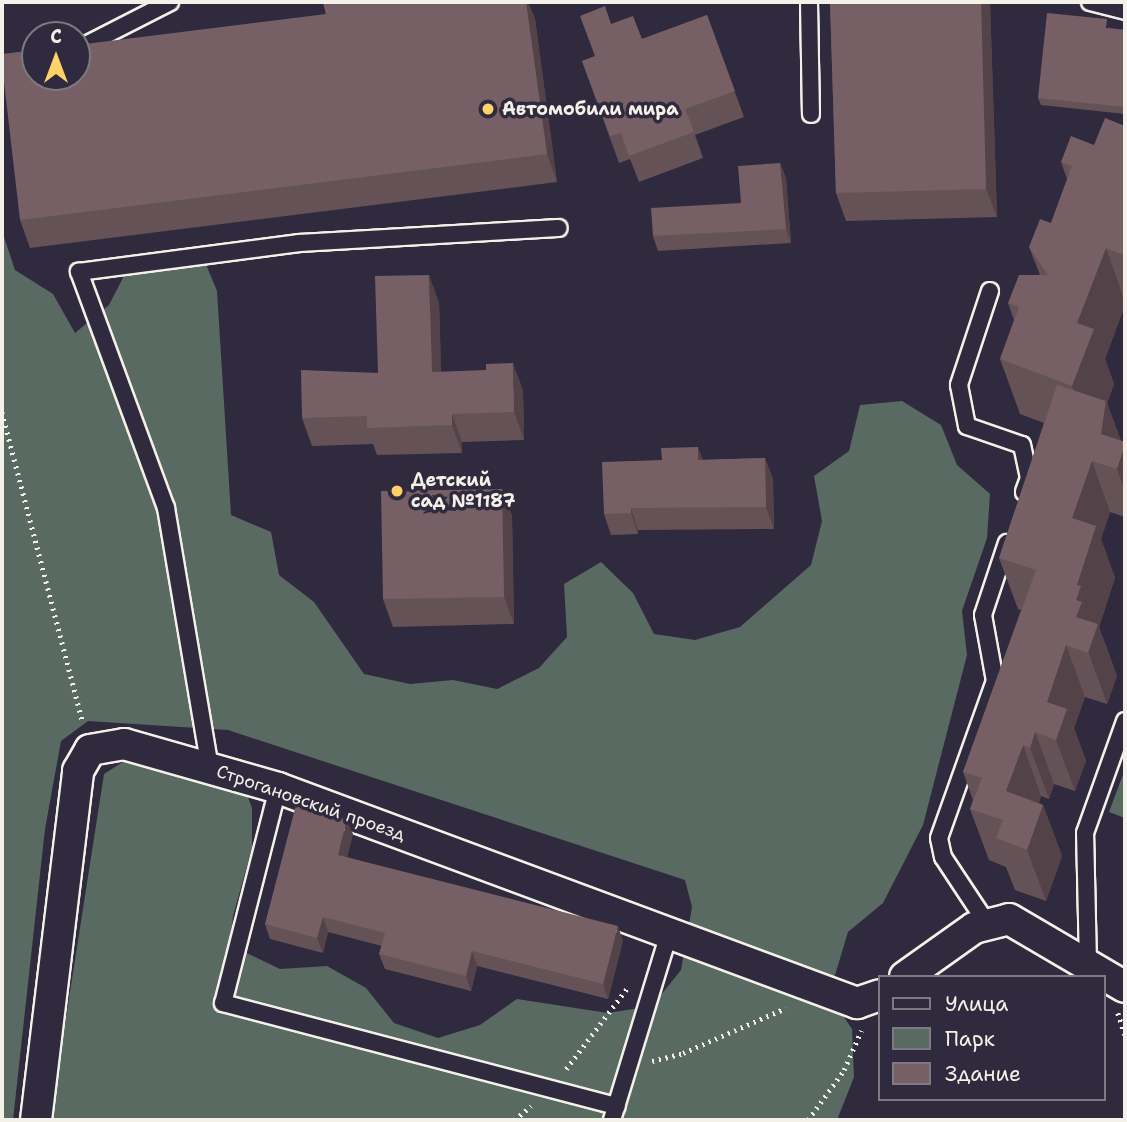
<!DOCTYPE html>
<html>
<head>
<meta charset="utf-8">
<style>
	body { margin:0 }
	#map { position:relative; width:1127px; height:1122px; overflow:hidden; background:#2f2a3d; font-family:"Shantell Sans",sans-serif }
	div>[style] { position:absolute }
	.green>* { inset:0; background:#596a62 }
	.path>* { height:4.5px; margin-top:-2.25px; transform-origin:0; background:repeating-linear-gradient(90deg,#f4f1e8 0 2px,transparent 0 7px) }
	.roads { filter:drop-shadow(2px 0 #f4f1e8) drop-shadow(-2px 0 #f4f1e8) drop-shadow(0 2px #f4f1e8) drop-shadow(0 -2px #f4f1e8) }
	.service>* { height:16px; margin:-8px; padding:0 8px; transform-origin:8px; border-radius:8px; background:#2f2a3d }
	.minor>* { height:30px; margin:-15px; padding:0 15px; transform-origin:15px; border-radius:15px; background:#2f2a3d }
	.wall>* { inset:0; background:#655257 }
	.shaded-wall>* { inset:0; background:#534247 }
	.building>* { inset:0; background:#765f65 }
	.dots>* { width:19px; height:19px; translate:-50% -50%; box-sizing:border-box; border:4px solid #2f2a3d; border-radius:50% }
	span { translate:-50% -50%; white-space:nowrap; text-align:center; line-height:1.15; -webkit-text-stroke:7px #2f2a3d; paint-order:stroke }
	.poi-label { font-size:18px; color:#f4f1e8; font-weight:700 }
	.left { translate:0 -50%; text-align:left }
	.street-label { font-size:18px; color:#f4f1e8 }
	.frame { position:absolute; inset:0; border:4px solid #f4f1e8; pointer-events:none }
	.legend { position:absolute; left:878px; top:975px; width:228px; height:126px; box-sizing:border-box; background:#2f2a3d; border:2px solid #7e7a81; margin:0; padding:9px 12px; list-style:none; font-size:21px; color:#f4f1e8 }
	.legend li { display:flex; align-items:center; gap:14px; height:35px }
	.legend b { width:35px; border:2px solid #7e7a81 }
	.north { position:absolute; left:21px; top:21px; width:70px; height:70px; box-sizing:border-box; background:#2f2a3d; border:2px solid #7e7a81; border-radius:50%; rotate:0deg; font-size:19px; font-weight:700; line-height:28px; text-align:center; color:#f4f1e8 }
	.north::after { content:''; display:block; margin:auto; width:24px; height:32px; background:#ffd166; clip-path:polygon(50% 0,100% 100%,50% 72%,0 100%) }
</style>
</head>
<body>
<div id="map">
	<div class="green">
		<i style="clip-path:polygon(2px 231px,15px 270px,53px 294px,75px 333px,109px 305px,129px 266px,205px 262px,217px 291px,231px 515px,271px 532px,279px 575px,314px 602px,364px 674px,410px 684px,453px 680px,497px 689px,539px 668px,567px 637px,564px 584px,601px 562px,633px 593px,654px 634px,695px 640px,740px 627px,811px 565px,822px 521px,814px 476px,849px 451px,860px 405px,902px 401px,941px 425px,957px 465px,990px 494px,987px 538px,962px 611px,967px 655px,923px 825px,883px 903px,848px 932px,829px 995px,852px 1029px,854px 1077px,837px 1120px,50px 1120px,104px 774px,159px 739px,237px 768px,252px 808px,252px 848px,233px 916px,230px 945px,280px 969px,327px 966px,366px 988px,394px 1023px,438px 1038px,480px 1025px,517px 999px,608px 1013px,652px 1006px,681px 970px,692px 907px,685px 880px,228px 730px,88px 721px,61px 741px,45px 829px,13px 1120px,2px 1120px)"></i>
		<i style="clip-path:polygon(1125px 769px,1125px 818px,1109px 812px)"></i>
	</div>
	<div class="path">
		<i style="left:2px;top:412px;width:320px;rotate:75.4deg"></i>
		<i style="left:1118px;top:1013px;width:23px;rotate:72deg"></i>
		<i style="left:652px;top:1061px;width:32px;rotate:-14deg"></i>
		<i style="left:683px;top:1053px;width:112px;rotate:-23.6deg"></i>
		<i style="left:566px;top:1069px;width:103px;rotate:-52.9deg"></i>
		<i style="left:514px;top:1120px;width:22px;rotate:-39deg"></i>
		<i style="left:808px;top:1120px;width:62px;rotate:-54.2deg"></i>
		<i style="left:844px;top:1070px;width:43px;rotate:-66.4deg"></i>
	</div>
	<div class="roads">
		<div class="service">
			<i style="left:809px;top:2px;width:112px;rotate:89deg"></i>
			<i style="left:1090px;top:2px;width:36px;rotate:14deg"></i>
			<i style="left:82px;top:47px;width:99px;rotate:-27.1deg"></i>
			<i style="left:990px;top:291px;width:99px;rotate:108.3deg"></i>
			<i style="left:959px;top:385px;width:42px;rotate:79deg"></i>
			<i style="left:967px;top:426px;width:58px;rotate:19.1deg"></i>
			<i style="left:1022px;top:445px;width:34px;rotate:78deg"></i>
			<i style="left:1029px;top:478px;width:15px;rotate:110deg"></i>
			<i style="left:210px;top:768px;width:264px;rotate:-99.6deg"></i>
			<i style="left:166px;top:508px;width:252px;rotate:-110.2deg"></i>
			<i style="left:79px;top:272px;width:222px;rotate:-7.5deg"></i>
			<i style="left:299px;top:243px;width:260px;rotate:-3.3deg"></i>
			<i style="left:278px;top:788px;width:222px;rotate:104.3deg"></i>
			<i style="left:223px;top:1003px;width:407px;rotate:14.7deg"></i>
			<i style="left:986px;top:922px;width:78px;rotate:-123.5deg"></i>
			<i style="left:943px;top:857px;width:19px;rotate:-102deg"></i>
			<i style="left:939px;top:838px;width:167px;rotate:-70.4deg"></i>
			<i style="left:995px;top:681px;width:67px;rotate:-100.3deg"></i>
			<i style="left:983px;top:615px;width:76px;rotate:-71.6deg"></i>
			<i style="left:1088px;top:963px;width:130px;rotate:-91.3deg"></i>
			<i style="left:1085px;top:833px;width:119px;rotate:-70.3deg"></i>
			<i style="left:612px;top:1120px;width:195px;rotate:-73deg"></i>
		</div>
		<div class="minor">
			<i style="left:905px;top:977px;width:85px;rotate:-35.4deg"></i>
			<i style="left:974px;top:928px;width:36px;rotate:-14deg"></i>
			<i style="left:1009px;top:919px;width:134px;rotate:30.4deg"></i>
			<i style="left:36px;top:1120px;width:352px;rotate:-83.1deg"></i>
			<i style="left:78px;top:771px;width:24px;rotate:-60deg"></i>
			<i style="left:90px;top:750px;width:35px;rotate:-10deg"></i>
			<i style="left:124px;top:744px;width:160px;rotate:15.9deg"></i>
			<i style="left:278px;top:788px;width:618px;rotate:20.37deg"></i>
			<i style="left:857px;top:1003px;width:24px;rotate:-19deg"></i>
		</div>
	</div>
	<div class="wall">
		<i style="clip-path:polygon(323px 2px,528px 2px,535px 19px,557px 182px,30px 248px,20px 220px,326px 14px)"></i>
		<i style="clip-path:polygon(830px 2px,990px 2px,997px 217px,846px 221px,836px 193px)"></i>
		<i style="clip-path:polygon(707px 15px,744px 117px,695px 135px,703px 158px,639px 182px,630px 159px,619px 163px,582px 61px,594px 57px,611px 24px,642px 39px)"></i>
		<i style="clip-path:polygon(1110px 26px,1109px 28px,1125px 30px,1125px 114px,1041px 105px,1038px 98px)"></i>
		<i style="clip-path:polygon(1125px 126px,1125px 305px,1105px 359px,1114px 384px,1107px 403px,1121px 441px,1125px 442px,1125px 517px,1110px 512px,1101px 539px,1115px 578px,1099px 627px,1117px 676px,1107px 704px,1085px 697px,1074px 728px,1086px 761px,1075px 791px,1054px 784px,1049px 799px,1041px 796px,1039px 803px,1043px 805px,1062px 856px,1046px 901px,1015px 890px,1006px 867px,989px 860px,970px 809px,973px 800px,963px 772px,1021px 610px,1018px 609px,999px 558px,1044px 423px,1020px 414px,1000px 359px,1014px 320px,1008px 303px,1040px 275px,1029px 247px,1051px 223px,1067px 179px,1061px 162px,1094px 145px)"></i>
		<i style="clip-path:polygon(780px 163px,786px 178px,791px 243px,658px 251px,653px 236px,741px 203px)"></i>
		<i style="clip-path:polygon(439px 302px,441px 372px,523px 390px,524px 440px,462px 442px,462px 453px,377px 455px,373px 444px,312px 446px,302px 418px,378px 373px)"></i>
		<i style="clip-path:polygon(765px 458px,773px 479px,774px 529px,638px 530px,638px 534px,611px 535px,604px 514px,702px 460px)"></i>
		<i style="clip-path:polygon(502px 489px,512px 516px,514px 624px,393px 627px,383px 599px)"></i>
		<i style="clip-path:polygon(353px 834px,347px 857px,623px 941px,608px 999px,477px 966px,471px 991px,385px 969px,379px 954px,382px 946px,328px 932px,323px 953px,270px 939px,265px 924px)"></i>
	</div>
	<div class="shaded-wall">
		<i style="clip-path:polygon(526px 2px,528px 2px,535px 19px,557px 182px,547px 154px)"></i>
		<i style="clip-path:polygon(981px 2px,990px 2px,997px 217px,986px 189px)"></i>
		<i style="clip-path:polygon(780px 163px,786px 178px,791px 243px,786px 229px)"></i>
		<i style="clip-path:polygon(1106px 248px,1125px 302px,1125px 305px,1105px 359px,1114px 384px,1107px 403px,1124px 449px,1125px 445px,1125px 491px,1117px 469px,1092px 441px,1072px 386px,1077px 323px)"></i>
		<i style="clip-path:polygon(429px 275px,439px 302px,442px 400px,432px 372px)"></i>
		<i style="clip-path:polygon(513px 363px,523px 390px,524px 440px,514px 412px)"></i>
		<i style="clip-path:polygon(452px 414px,462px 442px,462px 453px,452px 425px)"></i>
		<i style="clip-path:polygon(698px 447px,706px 468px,698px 460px)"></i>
		<i style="clip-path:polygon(765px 458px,773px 479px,774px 529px,766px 507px)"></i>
		<i style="clip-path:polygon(1092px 461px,1110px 512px,1101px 539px,1115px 578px,1099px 627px,1117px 676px,1107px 704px,1076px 617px,1077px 585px,1072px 518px)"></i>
		<i style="clip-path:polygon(502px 489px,512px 516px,514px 624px,504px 597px)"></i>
		<i style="clip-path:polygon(631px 508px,638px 530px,638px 534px,631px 513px)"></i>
		<i style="clip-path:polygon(1066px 645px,1085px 697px,1074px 728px,1086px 761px,1075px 791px,1056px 740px,1047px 702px)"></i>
		<i style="clip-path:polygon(1035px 732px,1054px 784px,1049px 799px,1030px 748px)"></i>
		<i style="clip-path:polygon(1023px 745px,1041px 796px,1025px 843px,1006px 791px)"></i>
		<i style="clip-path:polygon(1043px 805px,1062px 856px,1046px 901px,1027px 850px)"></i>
		<i style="clip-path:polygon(347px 820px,353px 834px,344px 870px,338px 855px)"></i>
		<i style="clip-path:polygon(323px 917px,328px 932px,323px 953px,317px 938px)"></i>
		<i style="clip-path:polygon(618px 926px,623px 941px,608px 999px,603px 984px)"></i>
		<i style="clip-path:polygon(472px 951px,477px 966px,471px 991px,466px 976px)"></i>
	</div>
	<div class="building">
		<i style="clip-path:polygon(323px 2px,526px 2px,547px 154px,20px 220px,2px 65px,2px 54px,35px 50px,35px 77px,77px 77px,77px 45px,326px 14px)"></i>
		<i style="clip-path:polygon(830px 2px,981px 2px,986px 189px,836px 193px)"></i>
		<i style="clip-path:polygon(605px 6px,611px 24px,633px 16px,642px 39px,707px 15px,735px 91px,685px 109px,694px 132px,629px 156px,621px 133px,610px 136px,582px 61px,595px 56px,580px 16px)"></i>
		<i style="clip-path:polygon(1047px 13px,1107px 19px,1106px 28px,1125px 30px,1125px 107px,1038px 98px)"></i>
		<i style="clip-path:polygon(1105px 118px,1125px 126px,1125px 252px,1124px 255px,1106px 248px,1077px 323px,1094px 329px,1072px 386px,1000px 359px,1019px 307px,1008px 303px,1019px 275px,1048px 275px,1029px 247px,1040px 219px,1051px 223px,1072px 166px,1061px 162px,1071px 136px,1094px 145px)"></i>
		<i style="clip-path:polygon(780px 163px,786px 229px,653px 236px,651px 208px,741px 203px,738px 166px)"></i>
		<i style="clip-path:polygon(429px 275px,432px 372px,486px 370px,486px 364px,513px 363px,514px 412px,452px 414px,452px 425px,367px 428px,367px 416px,302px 418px,301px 370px,378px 373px,375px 276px)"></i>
		<i style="clip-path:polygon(1057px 385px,1106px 401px,1101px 434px,1125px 442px,1125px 445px,1117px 469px,1092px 461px,1072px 518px,1096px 526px,1077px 585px,1081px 586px,1076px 600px,1082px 602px,1076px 617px,1098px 624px,1088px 653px,1066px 645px,1047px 702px,1067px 709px,1056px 740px,1035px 732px,1030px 748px,1023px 745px,1006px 791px,1043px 805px,1027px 850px,996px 838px,1003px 820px,970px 809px,982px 778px,963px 772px,1036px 570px,999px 558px)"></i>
		<i style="clip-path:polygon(698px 447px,698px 460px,765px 458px,766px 507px,631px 508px,631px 513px,604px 514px,602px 462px,662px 460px,661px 448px)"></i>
		<i style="clip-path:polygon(502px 489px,504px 597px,383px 599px,381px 491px)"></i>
		<i style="clip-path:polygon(297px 801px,347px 820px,338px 855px,618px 926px,603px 984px,472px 951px,466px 976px,379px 954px,385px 933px,323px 917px,317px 938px,265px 924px)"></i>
	</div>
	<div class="dots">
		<i style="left:488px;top:109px;background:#ffd166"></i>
		<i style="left:397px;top:491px;background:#ffd166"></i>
	</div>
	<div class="poi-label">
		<span class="left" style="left:502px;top:109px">Автомобили мира</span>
		<span class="left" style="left:411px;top:491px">Детский<br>сад №1187</span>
	</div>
	<div class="street-label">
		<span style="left:311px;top:803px;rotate:19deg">Строгановский проезд</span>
	</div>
	<div class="frame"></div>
	<ul class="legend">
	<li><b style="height:9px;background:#2f2a3d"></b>Улица</li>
	<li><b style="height:19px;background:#596a62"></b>Парк</li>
	<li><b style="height:19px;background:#765f65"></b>Здание</li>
	</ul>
	<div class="north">С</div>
</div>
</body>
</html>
